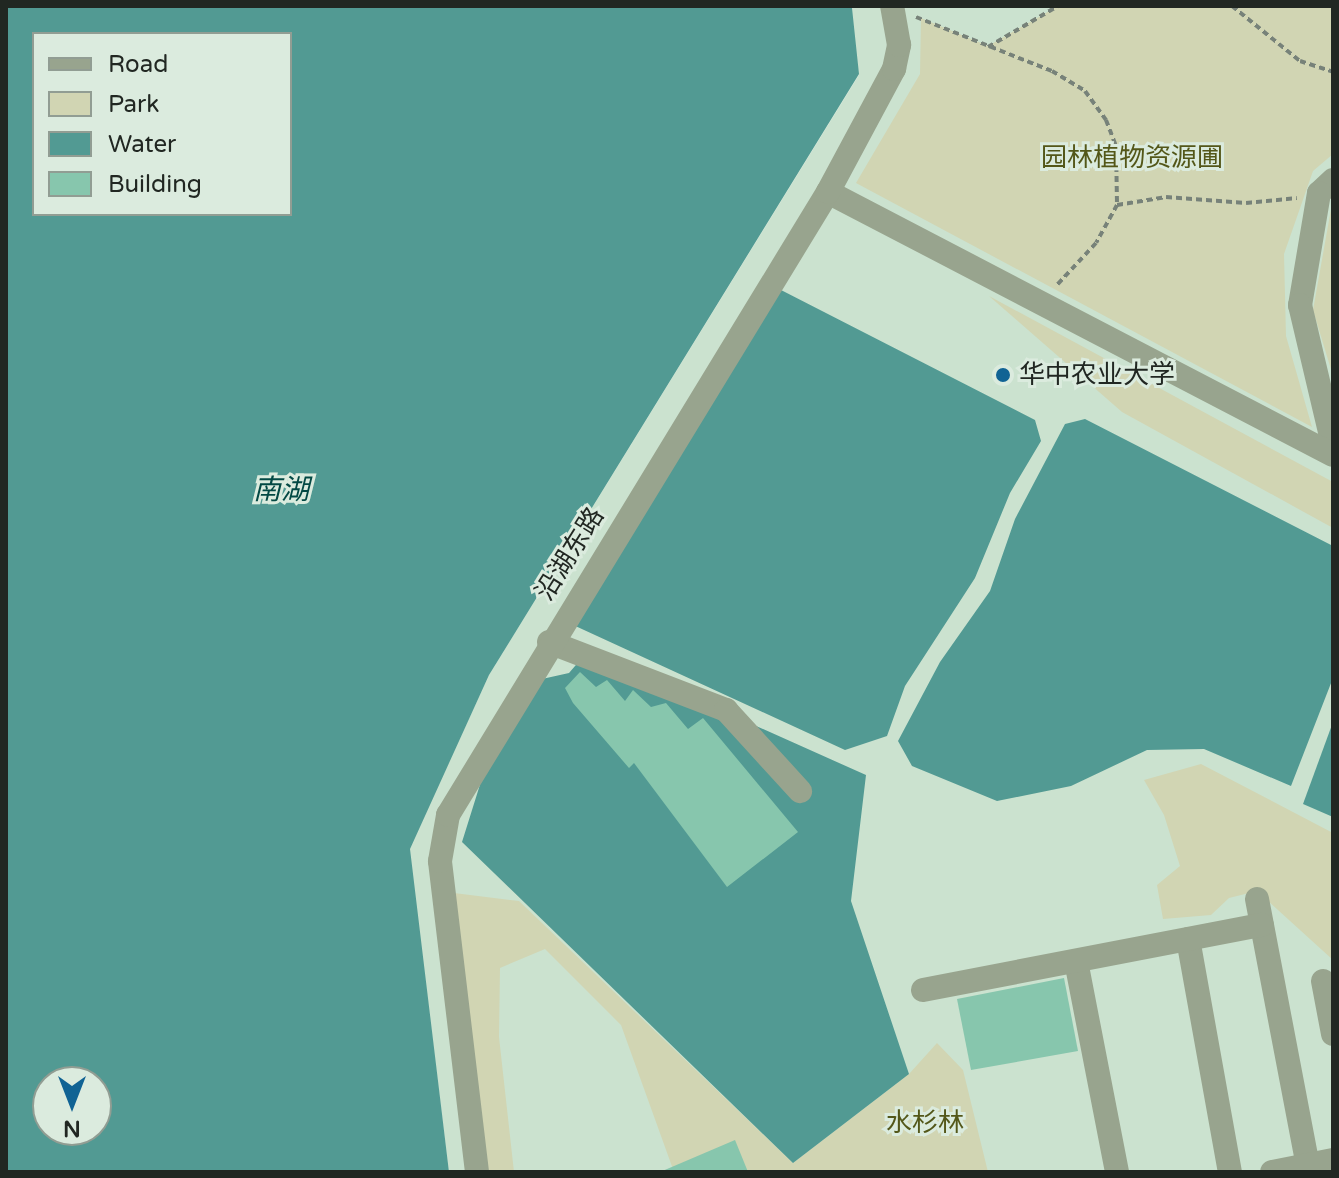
<!DOCTYPE html>
<html>
<head>
<meta charset="utf-8">
<style>
	body { margin:0 }
	#map { position:relative; width:1339px; height:1178px; overflow:hidden; background:#dbebde; font-family:"Varela Round","Noto Sans SC",sans-serif }
	div>[style] { position:absolute }
	.built>* { inset:0; background:#cbe2cf }
	.green>* { inset:0; background:#d1d5b3 }
	.water>* { inset:0; background:#529a93 }
	.building>* { inset:0; background:#87c6ad }
	.path>* { height:4px; margin-top:-2px; transform-origin:0; background:repeating-linear-gradient(90deg,#778279 0 6px,transparent 0 10px) }
	.minor>* { height:24px; margin:-12px; padding:0 12px; transform-origin:12px; border-radius:12px; background:#98a48e }
	.dots>* { width:22px; height:22px; translate:-50% -50%; box-sizing:border-box; border:4px solid #dbebde; border-radius:50% }
	span { translate:-50% -50%; white-space:nowrap; text-align:center; line-height:1.15; -webkit-text-stroke:6px #dbebde; paint-order:stroke }
	.park-label { font-size:26px; color:#535719 }
	.poi-label { font-size:26px; color:#212722 }
	.left { translate:0 -50%; text-align:left }
	.street-label { font-size:26px; color:#212722 }
	.water-label { font-size:28px; color:#034944; font-style:italic }
	.frame { position:absolute; inset:0; border:8px solid #212722; pointer-events:none }
	.legend { position:absolute; left:32px; top:32px; width:260px; height:184px; box-sizing:border-box; background:#dbebde; border:2px solid #919d93; margin:0; padding:10px 14px; list-style:none; font-size:24px; color:#212722 }
	.legend li { display:flex; align-items:center; gap:16px; height:40px }
	.legend b { width:40px; border:2px solid #919d93 }
	.north { position:absolute; left:32px; top:1066px; width:80px; height:80px; box-sizing:border-box; background:#dbebde; border:2px solid #919d93; border-radius:50%; rotate:180deg; font-size:22px; font-weight:700; line-height:32px; text-align:center; color:#212722 }
	.north::after { content:''; display:block; margin:auto; width:28px; height:36px; background:#106394; clip-path:polygon(50% 0,100% 100%,50% 72%,0 100%) }
</style>
</head>
<body>
<div id="map">
	<div class="built">
		<i style="clip-path:polygon(850px 6px,1333px 6px,1333px 1172px,449px 1172px,409px 849px,489px 675px,859px 75px)"></i>
	</div>
	<div class="green">
		<i style="clip-path:polygon(1058px 6px,1333px 6px,1333px 154px,1313px 171px,1284px 254px,1286px 336px,1312px 427px,856px 183px,920px 74px,921px 18px,988px 46px)"></i>
		<i style="clip-path:polygon(1333px 198px,1333px 376px,1313px 310px)"></i>
		<i style="clip-path:polygon(989px 296px,1333px 482px,1333px 528px,1122px 412px)"></i>
		<i style="clip-path:polygon(1201px 764px,1333px 833px,1333px 960px,1257px 891px,1229px 898px,1211px 915px,1163px 919px,1157px 885px,1180px 866px,1164px 815px,1144px 780px)"></i>
		<i style="clip-path:polygon(454px 893px,519px 901px,793px 1163px,909px 1074px,937px 1043px,963px 1070px,988px 1172px,674px 1172px,621px 1025px,545px 949px,500px 968px,499px 1037px,514px 1172px,487px 1172px)"></i>
	</div>
	<div class="water">
		<i style="clip-path:polygon(evenodd,6px 6px,852px 8px,859px 74px,489px 675px,410px 849px,449px 1172px,6px 1172px,6px 6px,290px 34px,290px 214px,34px 214px,34px 34px,290px 34px,6px 6px,96px 1082px,96px 1130px,48px 1130px,48px 1082px,96px 1082px)"></i>
		<i style="clip-path:polygon(781px 290px,1035px 420px,1041px 441px,1010px 493px,975px 578px,905px 686px,887px 736px,845px 750px,571px 624px)"></i>
		<i style="clip-path:polygon(1085px 419px,1333px 546px,1333px 678px,1291px 786px,1204px 749px,1147px 750px,1071px 786px,997px 801px,912px 766px,898px 741px,940px 662px,990px 591px,1015px 519px,1065px 424px)"></i>
		<i style="clip-path:polygon(588px 651px,866px 775px,851px 901px,909px 1074px,793px 1163px,462px 842px,483px 775px,542px 679px,569px 673px)"></i>
		<i style="clip-path:polygon(1333px 722px,1333px 817px,1303px 804px)"></i>
	</div>
	<div class="building">
		<i style="clip-path:polygon(580px 672px,596px 687px,607px 680px,625px 701px,633px 690px,651px 707px,666px 703px,688px 729px,703px 718px,798px 832px,727px 887px,634px 763px,629px 768px,573px 703px,565px 688px)"></i>
		<i style="clip-path:polygon(1064px 978px,1078px 1051px,971px 1070px,957px 999px)"></i>
		<i style="clip-path:polygon(735px 1140px,748px 1172px,660px 1172px)"></i>
	</div>
	<div class="path">
		<i style="left:1232px;top:6px;width:87px;rotate:39deg"></i>
		<i style="left:1300px;top:61px;width:35px;rotate:18deg"></i>
		<i style="left:916px;top:17px;width:146px;rotate:21.7deg"></i>
		<i style="left:1052px;top:71px;width:39px;rotate:31deg"></i>
		<i style="left:1085px;top:91px;width:36px;rotate:54deg"></i>
		<i style="left:1106px;top:120px;width:28px;rotate:69deg"></i>
		<i style="left:1116px;top:146px;width:59px;rotate:89deg"></i>
		<i style="left:1117px;top:205px;width:43px;rotate:118.9deg"></i>
		<i style="left:1096px;top:243px;width:59px;rotate:132.9deg"></i>
		<i style="left:988px;top:47px;width:81px;rotate:-30.4deg"></i>
		<i style="left:1117px;top:205px;width:50px;rotate:-9.3deg"></i>
		<i style="left:1166px;top:197px;width:80px;rotate:4.3deg"></i>
		<i style="left:1246px;top:203px;width:51px;rotate:-5.6deg"></i>
	</div>
	<div class="minor">
		<i style="left:1333px;top:180px;width:19px;rotate:137deg"></i>
		<i style="left:1319px;top:193px;width:114px;rotate:99.6deg"></i>
		<i style="left:1300px;top:305px;width:144px;rotate:76.7deg"></i>
		<i style="left:828px;top:192px;width:569px;rotate:27.51deg"></i>
		<i style="left:549px;top:642px;width:190px;rotate:21deg"></i>
		<i style="left:726px;top:710px;width:110px;rotate:47.6deg"></i>
		<i style="left:1257px;top:899px;width:278px;rotate:79.2deg"></i>
		<i style="left:1188px;top:939px;width:237px;rotate:79.8deg"></i>
		<i style="left:1076px;top:961px;width:215px;rotate:79deg"></i>
		<i style="left:1323px;top:981px;width:54px;rotate:79.3deg"></i>
		<i style="left:923px;top:990px;width:345px;rotate:-10.9deg"></i>
		<i style="left:477px;top:1172px;width:313px;rotate:-96.8deg"></i>
		<i style="left:440px;top:861px;width:47px;rotate:-80.1deg"></i>
		<i style="left:448px;top:815px;width:730px;rotate:-58.62deg"></i>
		<i style="left:828px;top:192px;width:140px;rotate:-61.8deg"></i>
		<i style="left:894px;top:69px;width:25px;rotate:-78deg"></i>
		<i style="left:899px;top:45px;width:40px;rotate:-100deg"></i>
		<i style="left:1272px;top:1172px;width:62px;rotate:-11.1deg"></i>
	</div>
	<div class="dots">
		<i style="left:1003px;top:375px;background:#106394"></i>
	</div>
	<div class="park-label">
		<span style="left:1132px;top:158px">园林植物资源圃</span>
		<span style="left:925px;top:1123px">水杉林</span>
	</div>
	<div class="poi-label">
		<span class="left" style="left:1019px;top:375px">华中农业大学</span>
	</div>
	<div class="street-label">
		<span style="left:570px;top:554px;rotate:-58deg">沿湖东路</span>
	</div>
	<div class="water-label">
		<span style="left:281px;top:490px">南湖</span>
	</div>
	<div class="frame"></div>
	<ul class="legend">
	<li><b style="height:10px;background:#98a48e"></b>Road</li>
	<li><b style="height:22px;background:#d1d5b3"></b>Park</li>
	<li><b style="height:22px;background:#529a93"></b>Water</li>
	<li><b style="height:22px;background:#87c6ad"></b>Building</li>
	</ul>
	<div class="north">N</div>
</div>
</body>
</html>
